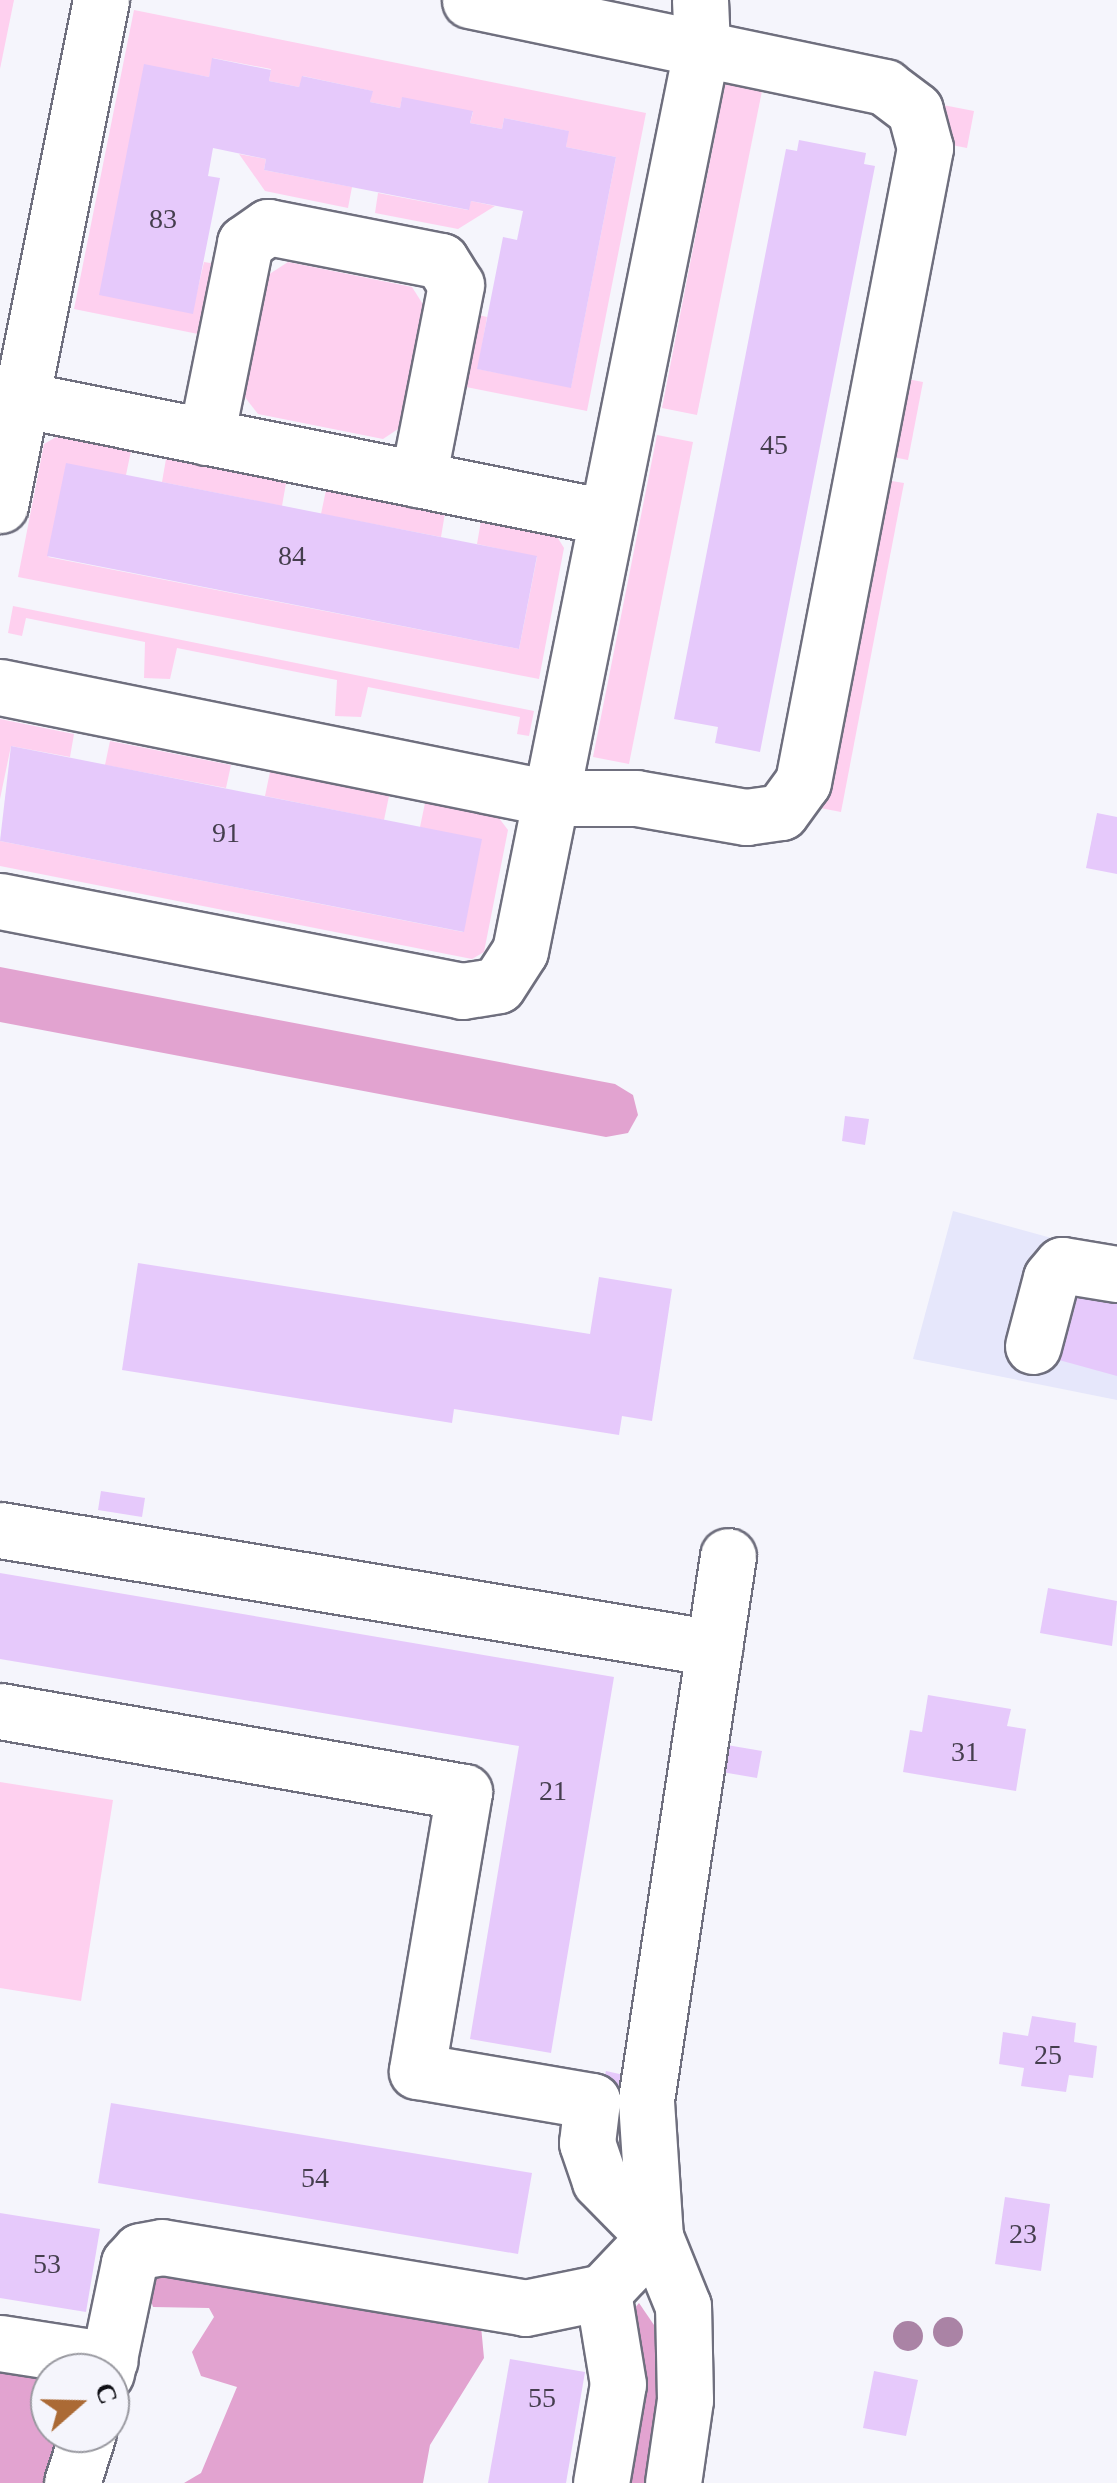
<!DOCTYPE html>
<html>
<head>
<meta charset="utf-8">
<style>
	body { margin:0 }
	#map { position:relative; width:1117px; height:2483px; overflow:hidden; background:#f5f5fc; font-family:Georgia,serif }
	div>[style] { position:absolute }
	.built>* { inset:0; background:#e6e7fb }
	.green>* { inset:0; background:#fed0ef }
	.forest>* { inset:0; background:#e2a3d0 }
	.building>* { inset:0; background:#e6c9fb }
	.roads { filter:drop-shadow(2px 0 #6f6f7e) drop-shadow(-2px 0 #6f6f7e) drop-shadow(0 2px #6f6f7e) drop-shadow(0 -2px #6f6f7e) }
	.minor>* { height:55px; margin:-27.5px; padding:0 27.5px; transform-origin:27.5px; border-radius:27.5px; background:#fff }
	.trees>* { width:30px; height:30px; margin:-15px; border-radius:50%; background:#aa83a5 }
	span { translate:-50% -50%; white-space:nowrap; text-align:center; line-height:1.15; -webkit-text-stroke:8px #f5f5fc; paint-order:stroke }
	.number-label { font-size:28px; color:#453e4e }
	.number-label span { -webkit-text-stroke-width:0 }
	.north { position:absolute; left:30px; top:2353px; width:100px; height:100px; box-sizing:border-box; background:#f5f5fc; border:2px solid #9999a0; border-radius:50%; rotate:70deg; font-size:28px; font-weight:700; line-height:40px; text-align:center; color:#0f0f15 }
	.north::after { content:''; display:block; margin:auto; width:35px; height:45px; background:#ab6a35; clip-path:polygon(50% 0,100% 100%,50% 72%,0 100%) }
</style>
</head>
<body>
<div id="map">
	<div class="built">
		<i style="clip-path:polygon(953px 1211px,1117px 1256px,1117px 1400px,913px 1359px)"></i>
	</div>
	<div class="green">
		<i style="clip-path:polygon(0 0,14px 0,0 69px)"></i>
		<i style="clip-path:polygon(134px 10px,646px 113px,587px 411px,456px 385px,470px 313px,487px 317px,478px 369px,571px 387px,616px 157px,566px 147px,568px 131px,504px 118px,502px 129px,470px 123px,473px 112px,402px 98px,400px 108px,370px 102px,372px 91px,303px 76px,299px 87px,269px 81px,271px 69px,213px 58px,209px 77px,144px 65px,192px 313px,204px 262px,222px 265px,208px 336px,74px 309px)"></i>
		<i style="clip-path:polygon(728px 69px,765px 76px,697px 415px,662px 408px)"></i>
		<i style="clip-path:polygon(943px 105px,974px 111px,967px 148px,936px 142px)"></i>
		<i style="clip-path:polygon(239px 154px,266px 159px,264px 170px,352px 187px,348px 208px,265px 191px)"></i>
		<i style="clip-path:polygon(378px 193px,468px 210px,471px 201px,495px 206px,458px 229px,375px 213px)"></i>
		<i style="clip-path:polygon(288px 262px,412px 287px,424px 306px,401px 427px,383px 439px,258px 414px,244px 396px,268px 275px)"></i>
		<i style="clip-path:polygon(892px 376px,923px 382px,908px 460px,877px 454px)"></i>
		<i style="clip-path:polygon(657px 435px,693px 442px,629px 764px,593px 757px)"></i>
		<i style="clip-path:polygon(56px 437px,131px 451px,126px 475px,48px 557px,519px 649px,537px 557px,477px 544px,481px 521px,556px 535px,564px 548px,539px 679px,18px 577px,44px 444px)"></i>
		<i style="clip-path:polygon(166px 459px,286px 483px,282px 506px,162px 482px)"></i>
		<i style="clip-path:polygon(873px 478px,904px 483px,841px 812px,810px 806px)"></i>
		<i style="clip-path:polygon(326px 490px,445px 513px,441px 537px,321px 514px)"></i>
		<i style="clip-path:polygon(13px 606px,534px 711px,529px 736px,517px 734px,520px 717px,368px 687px,361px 717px,335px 716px,337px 680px,177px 648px,170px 679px,144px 678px,145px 642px,26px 618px,22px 636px,8px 633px)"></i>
		<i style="clip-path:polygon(0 719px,74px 734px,70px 757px,11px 746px,0 799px)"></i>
		<i style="clip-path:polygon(110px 741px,231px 765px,226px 788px,105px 765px)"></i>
		<i style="clip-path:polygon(270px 772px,389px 796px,384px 820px,265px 796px)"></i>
		<i style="clip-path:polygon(425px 803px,499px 818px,508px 830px,484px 952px,472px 959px,0 866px,0 841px,463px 932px,420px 827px)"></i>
		<i style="clip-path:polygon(0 1782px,113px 1800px,81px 2001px,0 1988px)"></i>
	</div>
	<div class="forest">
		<i style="clip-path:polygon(0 967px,615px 1084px,633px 1095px,638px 1115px,628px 1133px,606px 1137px,0 1022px)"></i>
		<i style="clip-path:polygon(166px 2264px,481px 2326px,484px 2358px,430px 2445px,423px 2483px,184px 2483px,201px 2473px,237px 2387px,201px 2376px,192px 2352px,214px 2317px,209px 2308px,153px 2307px,143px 2276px)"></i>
		<i style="clip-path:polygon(639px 2303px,654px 2325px,661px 2401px,650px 2483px,622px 2483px,617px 2329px)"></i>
		<i style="clip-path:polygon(0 2368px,50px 2373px,50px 2433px,65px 2433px,48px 2483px,0 2483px)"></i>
	</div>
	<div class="building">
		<i style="clip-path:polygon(212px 58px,271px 70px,269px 81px,299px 87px,302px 76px,373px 91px,370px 102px,400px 108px,402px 97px,473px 111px,470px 123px,502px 129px,504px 118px,569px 131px,566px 147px,616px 157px,571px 388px,477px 369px,503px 237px,517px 240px,523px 211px,471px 201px,469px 210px,264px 170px,266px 159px,213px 148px,208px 176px,220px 178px,193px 314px,99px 295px,144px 64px,209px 77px)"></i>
		<i style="clip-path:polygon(799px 140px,866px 153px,864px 164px,875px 166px,760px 752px,715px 743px,718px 727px,674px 719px,786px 149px,797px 151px)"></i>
		<i style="clip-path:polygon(66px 463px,537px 556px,519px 649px,47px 556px)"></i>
		<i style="clip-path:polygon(11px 746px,482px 839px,464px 932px,0 841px)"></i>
		<i style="clip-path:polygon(1097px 813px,1117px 817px,1117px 874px,1086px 868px)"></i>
		<i style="clip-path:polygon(845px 1116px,869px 1119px,865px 1145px,842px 1141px)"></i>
		<i style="clip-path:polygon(138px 1263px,590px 1334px,599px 1277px,672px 1289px,652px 1421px,622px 1416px,619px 1435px,454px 1409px,452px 1423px,122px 1370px)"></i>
		<i style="clip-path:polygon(1079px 1285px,1117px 1296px,1117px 1376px,1059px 1360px)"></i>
		<i style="clip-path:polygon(101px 1491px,145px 1498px,142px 1517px,98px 1510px)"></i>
		<i style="clip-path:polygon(0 1573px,614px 1677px,551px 2053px,470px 2039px,519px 1746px,0 1659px)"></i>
		<i style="clip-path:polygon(1048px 1588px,1117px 1601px,1112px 1646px,1040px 1633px)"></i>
		<i style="clip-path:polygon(928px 1695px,1011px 1709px,1007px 1726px,1026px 1729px,1016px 1791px,903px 1772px,910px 1730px,922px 1732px)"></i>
		<i style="clip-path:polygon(721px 1744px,762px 1751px,757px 1778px,716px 1771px)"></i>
		<i style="clip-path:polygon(1032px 2016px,1076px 2023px,1074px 2042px,1097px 2046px,1093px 2078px,1069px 2075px,1066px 2092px,1021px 2086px,1024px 2068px,999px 2064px,1003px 2032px,1028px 2036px)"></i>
		<i style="clip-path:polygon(606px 2071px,624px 2075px,621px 2093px,602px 2089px)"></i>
		<i style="clip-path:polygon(111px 2103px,532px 2173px,518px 2254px,98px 2183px)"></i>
		<i style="clip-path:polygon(1005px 2197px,1050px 2204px,1041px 2271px,995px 2264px)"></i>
		<i style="clip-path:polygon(0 2213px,100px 2229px,86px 2312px,0 2298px)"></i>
		<i style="clip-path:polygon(510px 2359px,585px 2372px,566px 2483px,488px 2483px)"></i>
		<i style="clip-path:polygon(874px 2371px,918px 2380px,906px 2436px,863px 2428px)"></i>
	</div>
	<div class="roads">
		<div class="minor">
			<i style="left:0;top:395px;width:618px;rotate:11.38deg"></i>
			<i style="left:206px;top:437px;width:198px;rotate:-78.6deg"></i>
			<i style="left:245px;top:243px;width:28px;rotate:-35deg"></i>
			<i style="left:268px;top:227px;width:176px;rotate:11.1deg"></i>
			<i style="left:441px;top:261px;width:28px;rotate:58deg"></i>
			<i style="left:456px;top:285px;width:198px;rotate:101.1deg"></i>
			<i style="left:0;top:505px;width:515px;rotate:-78.69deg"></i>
			<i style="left:0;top:687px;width:561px;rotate:11.41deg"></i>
			<i style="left:550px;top:798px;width:86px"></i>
			<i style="left:636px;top:798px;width:112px;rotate:9.8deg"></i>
			<i style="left:746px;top:817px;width:35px;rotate:-8deg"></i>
			<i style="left:781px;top:812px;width:37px;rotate:-54deg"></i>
			<i style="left:803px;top:782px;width:646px;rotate:-79.11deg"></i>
			<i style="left:925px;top:148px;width:39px;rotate:-105deg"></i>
			<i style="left:915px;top:110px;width:38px;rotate:-143deg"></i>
			<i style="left:885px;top:87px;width:424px;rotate:-168.2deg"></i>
			<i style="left:0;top:901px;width:471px;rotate:11deg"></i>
			<i style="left:462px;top:991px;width:36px;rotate:-9deg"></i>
			<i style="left:498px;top:985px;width:40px;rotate:-57.1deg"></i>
			<i style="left:520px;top:951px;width:923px;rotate:-78.63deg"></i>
			<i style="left:702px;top:46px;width:46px;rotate:-92.5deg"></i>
			<i style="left:1033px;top:1346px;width:70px;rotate:-75.2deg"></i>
			<i style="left:1051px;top:1278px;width:17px;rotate:-50deg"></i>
			<i style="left:1062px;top:1265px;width:56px;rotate:9.3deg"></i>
			<i style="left:0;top:1530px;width:724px;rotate:9.38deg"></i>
			<i style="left:0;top:1711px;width:471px;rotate:9.9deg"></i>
			<i style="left:464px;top:1792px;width:283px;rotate:99.6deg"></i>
			<i style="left:417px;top:2071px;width:178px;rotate:9.7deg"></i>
			<i style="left:592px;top:2101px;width:42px;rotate:96.8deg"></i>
			<i style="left:587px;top:2143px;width:40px;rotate:71.1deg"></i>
			<i style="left:600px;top:2181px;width:78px;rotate:45.5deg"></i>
			<i style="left:0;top:2343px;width:111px;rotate:8.8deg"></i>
			<i style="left:106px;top:2373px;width:112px;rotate:-78.2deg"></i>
			<i style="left:129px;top:2263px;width:16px;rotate:-47deg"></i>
			<i style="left:140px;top:2251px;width:22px;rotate:-10deg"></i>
			<i style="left:162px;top:2247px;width:368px;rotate:9.5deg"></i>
			<i style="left:525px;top:2308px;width:80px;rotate:-11.6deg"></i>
			<i style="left:603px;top:2292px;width:76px;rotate:-46.6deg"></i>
			<i style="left:72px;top:2483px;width:52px;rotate:-72.3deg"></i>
			<i style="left:601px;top:2483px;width:100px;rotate:-80.3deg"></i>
			<i style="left:618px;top:2384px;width:93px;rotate:-99.3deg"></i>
			<i style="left:673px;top:2483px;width:84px;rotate:-81.8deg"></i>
			<i style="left:685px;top:2400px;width:94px;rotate:-91.2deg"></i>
			<i style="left:683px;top:2306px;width:74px;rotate:-112.1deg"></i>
			<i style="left:655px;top:2237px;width:137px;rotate:-93.8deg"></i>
			<i style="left:646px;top:2100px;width:550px;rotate:-81.43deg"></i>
		</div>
	</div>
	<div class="trees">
		<i style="left:948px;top:2332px"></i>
		<i style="left:908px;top:2336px"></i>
	</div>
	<div class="number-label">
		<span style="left:163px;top:219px">83</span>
		<span style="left:774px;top:445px">45</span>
		<span style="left:292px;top:556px">84</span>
		<span style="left:226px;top:833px">91</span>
		<span style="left:965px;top:1752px">31</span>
		<span style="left:553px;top:1791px">21</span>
		<span style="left:1048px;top:2055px">25</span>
		<span style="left:315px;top:2178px">54</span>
		<span style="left:1023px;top:2234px">23</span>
		<span style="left:47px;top:2264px">53</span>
		<span style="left:542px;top:2398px">55</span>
	</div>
	<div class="north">С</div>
</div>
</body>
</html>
